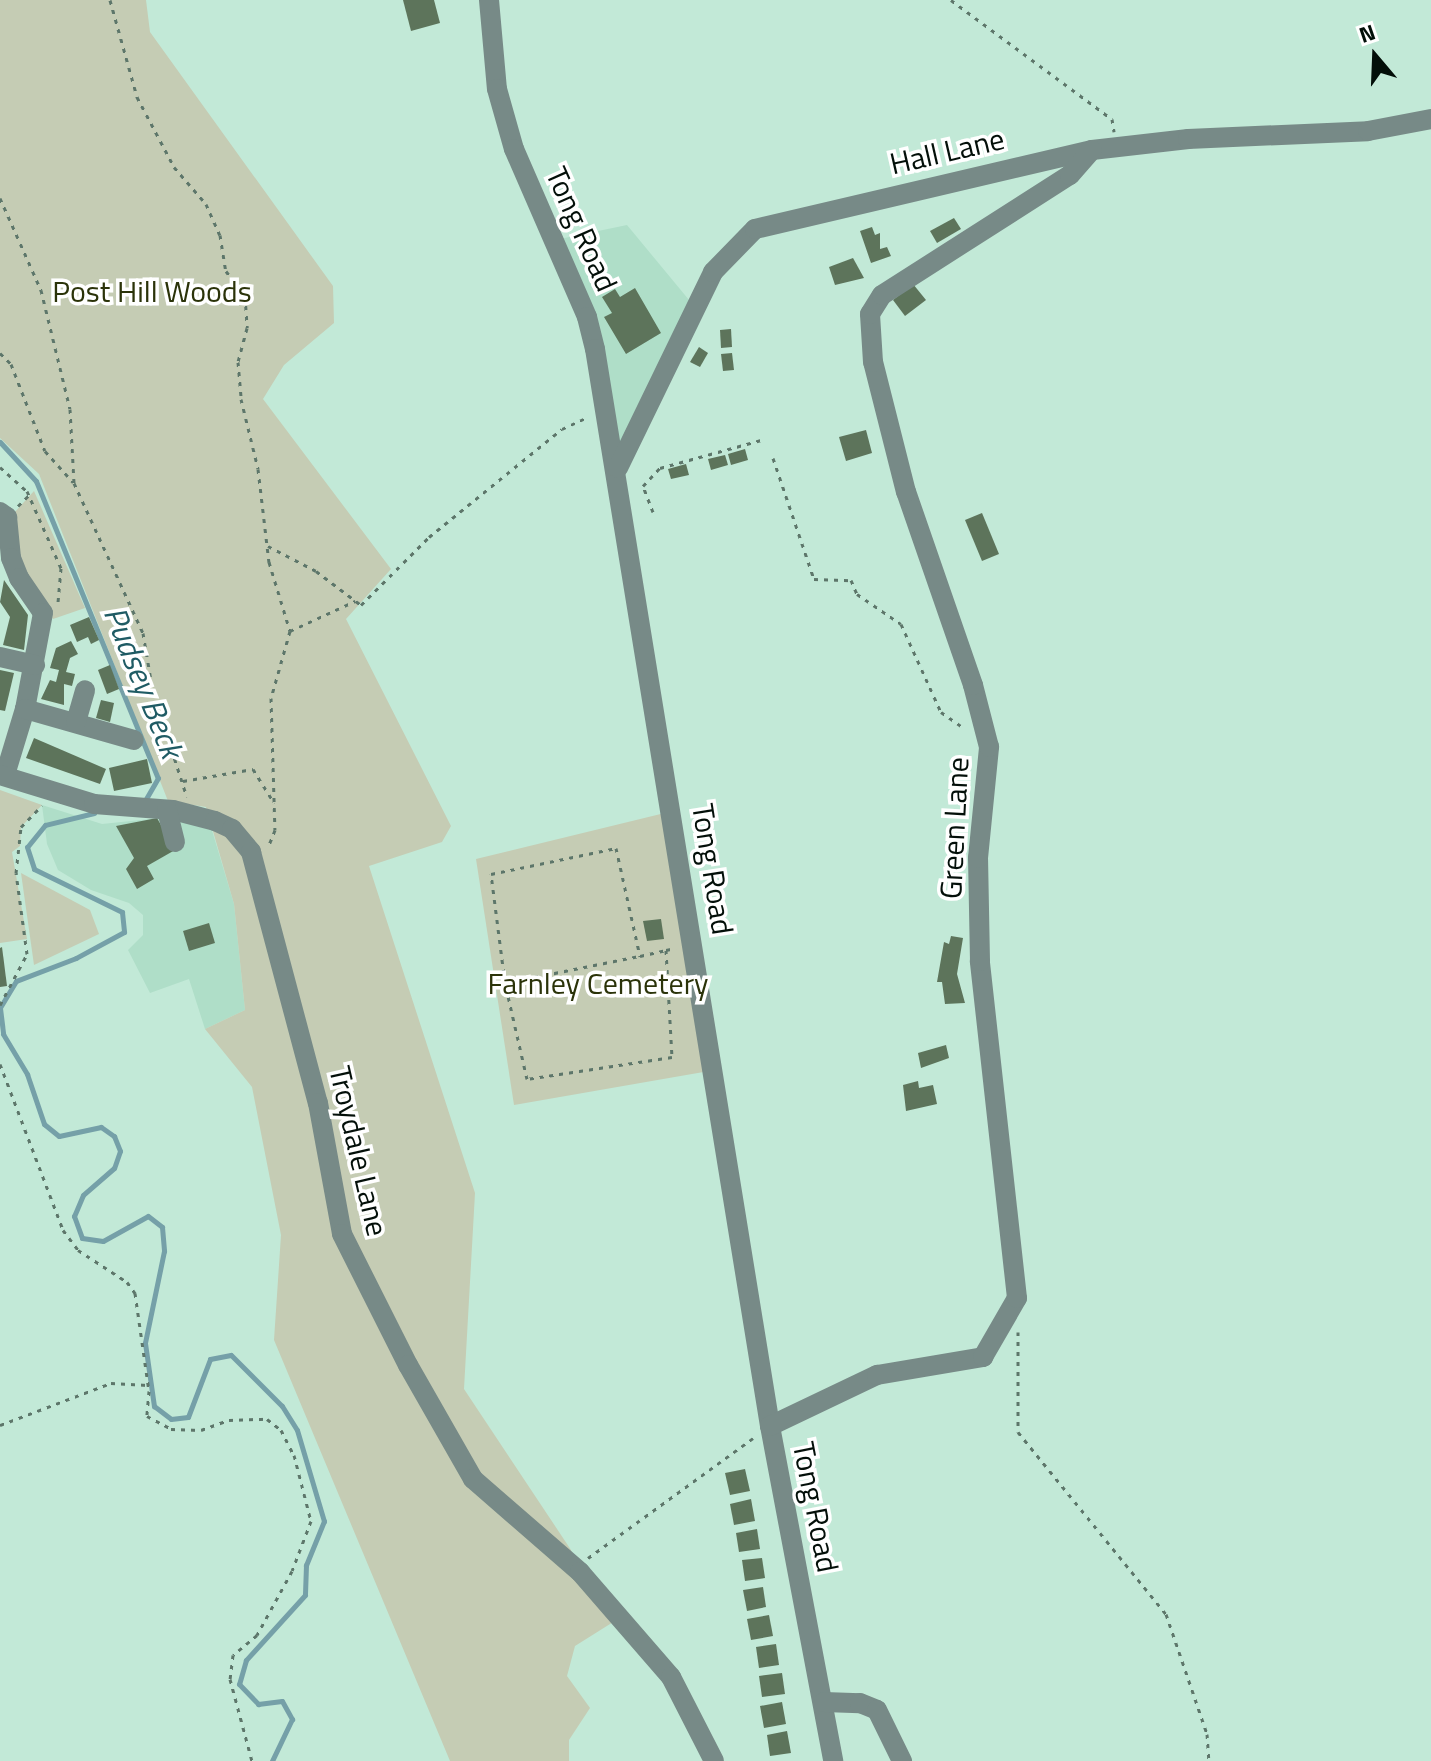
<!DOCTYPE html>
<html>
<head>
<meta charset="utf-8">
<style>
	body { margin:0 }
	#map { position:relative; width:1431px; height:1761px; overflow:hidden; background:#c2e9d7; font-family:"Titillium Web",sans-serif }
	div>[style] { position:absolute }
	.built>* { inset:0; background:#afdec8 }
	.green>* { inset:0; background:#c5ccb4 }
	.stream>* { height:5px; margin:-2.5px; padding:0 2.5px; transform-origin:2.5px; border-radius:2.5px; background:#75a0a8 }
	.building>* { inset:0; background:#5d745b }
	.path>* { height:3px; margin-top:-1.5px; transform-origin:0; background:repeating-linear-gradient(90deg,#5d766a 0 4px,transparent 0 10px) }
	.minor>* { height:20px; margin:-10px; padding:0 10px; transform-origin:10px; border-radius:10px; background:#778a87 }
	span { translate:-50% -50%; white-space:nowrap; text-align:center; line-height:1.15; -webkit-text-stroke:7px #fff; paint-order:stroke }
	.street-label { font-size:30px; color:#030f09 }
	.park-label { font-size:30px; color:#2b3309 }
	.water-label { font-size:32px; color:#1f5b64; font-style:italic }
	.north { position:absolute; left:1335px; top:16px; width:80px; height:80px; -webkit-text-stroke:6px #fff; paint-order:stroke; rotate:341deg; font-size:22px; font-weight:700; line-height:32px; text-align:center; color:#030f09 }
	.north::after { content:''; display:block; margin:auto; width:28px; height:36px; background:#030f09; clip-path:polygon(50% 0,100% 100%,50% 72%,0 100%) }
</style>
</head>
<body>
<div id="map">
	<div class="built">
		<i style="clip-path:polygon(627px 225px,694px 306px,618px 468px,595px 349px,555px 240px)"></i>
		<i style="clip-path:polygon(42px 805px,102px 824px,160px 818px,211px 827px,234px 904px,245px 1010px,205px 1029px,189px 979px,150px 993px,128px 950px,143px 935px,143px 915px,129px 903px,91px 890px,58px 870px,47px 844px)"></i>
	</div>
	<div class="green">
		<i style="clip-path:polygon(0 0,146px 0,150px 32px,333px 286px,334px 323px,284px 365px,263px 399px,391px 569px,346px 619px,451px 826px,442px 842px,369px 866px,475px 1193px,464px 1389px,571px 1550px,576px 1567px,618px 1619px,575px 1646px,567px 1676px,590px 1708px,569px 1740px,569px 1761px,450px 1761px,274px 1340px,281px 1235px,252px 1087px,205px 1029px,245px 1010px,234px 904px,206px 807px,168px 801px,39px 474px,0 438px)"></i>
		<i style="clip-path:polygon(34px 491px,85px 608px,53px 619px,25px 573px,19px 551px,14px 513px)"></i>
		<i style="clip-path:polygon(0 790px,42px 805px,21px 827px,20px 846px,12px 852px,27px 939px,0 943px)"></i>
		<i style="clip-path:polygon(673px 811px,715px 1070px,514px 1105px,476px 859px)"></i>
		<i style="clip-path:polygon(21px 873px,90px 910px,99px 934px,34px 965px)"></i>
	</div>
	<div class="stream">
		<i style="left:0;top:442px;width:53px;rotate:47.3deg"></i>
		<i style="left:36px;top:481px;width:321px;rotate:67.7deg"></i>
		<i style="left:158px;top:778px;width:24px;rotate:120deg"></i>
		<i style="left:94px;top:813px;width:50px;rotate:166.2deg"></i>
		<i style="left:45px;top:825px;width:28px;rotate:129deg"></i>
		<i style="left:27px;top:847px;width:23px;rotate:72deg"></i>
		<i style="left:34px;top:869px;width:98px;rotate:26deg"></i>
		<i style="left:122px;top:912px;width:20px;rotate:84deg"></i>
		<i style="left:124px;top:932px;width:55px;rotate:151.6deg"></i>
		<i style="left:76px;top:958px;width:64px;rotate:159deg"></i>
		<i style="left:16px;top:981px;width:31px;rotate:121deg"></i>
		<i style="left:0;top:1008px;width:26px;rotate:83deg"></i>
		<i style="left:3px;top:1034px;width:47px;rotate:59deg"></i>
		<i style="left:27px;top:1074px;width:53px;rotate:71.2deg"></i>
		<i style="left:44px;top:1124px;width:19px;rotate:39deg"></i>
		<i style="left:59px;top:1136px;width:43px;rotate:-12.1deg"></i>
		<i style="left:101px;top:1127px;width:16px;rotate:35deg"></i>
		<i style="left:114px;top:1136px;width:16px;rotate:68deg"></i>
		<i style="left:120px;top:1151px;width:18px;rotate:109deg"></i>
		<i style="left:114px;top:1168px;width:41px;rotate:138.9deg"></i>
		<i style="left:83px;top:1195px;width:23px;rotate:113deg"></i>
		<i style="left:74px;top:1216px;width:23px;rotate:70deg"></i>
		<i style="left:82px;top:1238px;width:21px;rotate:8deg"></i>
		<i style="left:103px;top:1241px;width:51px;rotate:-29.1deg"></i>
		<i style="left:148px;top:1216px;width:18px;rotate:38deg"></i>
		<i style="left:162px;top:1227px;width:24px;rotate:85deg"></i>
		<i style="left:164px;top:1251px;width:94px;rotate:101.7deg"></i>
		<i style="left:145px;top:1343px;width:64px;rotate:81.9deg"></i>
		<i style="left:154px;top:1406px;width:21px;rotate:37deg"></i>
		<i style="left:171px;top:1419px;width:17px;rotate:-7deg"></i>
		<i style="left:188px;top:1417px;width:62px;rotate:-69.2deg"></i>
		<i style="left:210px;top:1359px;width:21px;rotate:-11deg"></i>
		<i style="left:231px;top:1355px;width:72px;rotate:45deg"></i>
		<i style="left:282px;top:1406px;width:28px;rotate:58deg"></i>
		<i style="left:297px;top:1430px;width:95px;rotate:73.5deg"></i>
		<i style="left:324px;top:1521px;width:48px;rotate:112.2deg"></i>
		<i style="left:306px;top:1565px;width:30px;rotate:92deg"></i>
		<i style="left:305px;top:1595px;width:88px;rotate:132.2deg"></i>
		<i style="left:246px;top:1660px;width:25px;rotate:106deg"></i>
		<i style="left:239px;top:1684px;width:28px;rotate:46deg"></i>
		<i style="left:258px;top:1704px;width:24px;rotate:-7deg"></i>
		<i style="left:282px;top:1701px;width:21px;rotate:61deg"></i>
		<i style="left:292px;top:1719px;width:47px;rotate:115.5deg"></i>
	</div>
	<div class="building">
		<i style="clip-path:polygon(403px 0,434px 0,440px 23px,411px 31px)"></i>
		<i style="clip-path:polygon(954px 218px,961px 229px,937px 243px,930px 231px)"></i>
		<i style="clip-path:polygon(872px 227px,875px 235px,880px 233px,880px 249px,887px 247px,891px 256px,871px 263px,860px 231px)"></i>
		<i style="clip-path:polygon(853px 258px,864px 278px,835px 285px,829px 267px)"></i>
		<i style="clip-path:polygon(913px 284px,926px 300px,905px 316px,893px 300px)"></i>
		<i style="clip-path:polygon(635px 288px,661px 333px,626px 354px,604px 317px,612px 313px,602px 297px,615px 289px,620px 297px)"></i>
		<i style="clip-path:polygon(731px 329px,732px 347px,721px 348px,720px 330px)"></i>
		<i style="clip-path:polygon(699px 347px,708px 353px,700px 367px,690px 362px)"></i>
		<i style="clip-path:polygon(732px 353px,734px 370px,723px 371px,721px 354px)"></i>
		<i style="clip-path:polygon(866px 430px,872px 453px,846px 461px,839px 437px)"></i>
		<i style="clip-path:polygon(745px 449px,748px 460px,731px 465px,728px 454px)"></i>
		<i style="clip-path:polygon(725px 455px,728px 465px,711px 470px,708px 459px)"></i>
		<i style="clip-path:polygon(686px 464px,689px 475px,671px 479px,668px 469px)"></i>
		<i style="clip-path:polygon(982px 513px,999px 554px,982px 561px,965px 520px)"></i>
		<i style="clip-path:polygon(4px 580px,28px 615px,24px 650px,3px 645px,10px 617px,0 602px)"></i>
		<i style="clip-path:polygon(89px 617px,99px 640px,91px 644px,88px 637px,77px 642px,70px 625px)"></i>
		<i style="clip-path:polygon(71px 641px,78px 654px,70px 658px,66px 672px,75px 674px,72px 686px,64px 684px,64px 705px,41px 699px,50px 680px,56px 682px,59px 670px,50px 668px,56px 648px)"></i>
		<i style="clip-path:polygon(110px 665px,119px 689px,107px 694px,98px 670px)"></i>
		<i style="clip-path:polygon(0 670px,14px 673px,5px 711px,0 710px)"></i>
		<i style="clip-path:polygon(101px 700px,114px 703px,110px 722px,96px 718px)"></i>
		<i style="clip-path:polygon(34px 738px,106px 769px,100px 784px,26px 758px)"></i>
		<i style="clip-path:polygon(147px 759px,152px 783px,114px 791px,109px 768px)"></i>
		<i style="clip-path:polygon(157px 818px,175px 850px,147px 866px,154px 879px,137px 889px,126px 869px,134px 858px,116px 826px)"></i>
		<i style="clip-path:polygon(661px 919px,664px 939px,647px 941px,643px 921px)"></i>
		<i style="clip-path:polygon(209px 923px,215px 943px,189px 951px,183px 931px)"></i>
		<i style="clip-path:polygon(951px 936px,963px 938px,957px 974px,965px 1003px,945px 1004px,942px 982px,937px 982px,944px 942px,949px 944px)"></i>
		<i style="clip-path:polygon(2px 947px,7px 986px,0 987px,0 948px)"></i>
		<i style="clip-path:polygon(946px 1045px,949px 1058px,921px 1068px,918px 1053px)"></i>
		<i style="clip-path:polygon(918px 1081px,919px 1088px,933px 1085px,937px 1104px,906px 1111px,903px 1085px)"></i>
		<i style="clip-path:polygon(745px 1469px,750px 1491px,730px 1495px,725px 1473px)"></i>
		<i style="clip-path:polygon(751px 1499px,755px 1521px,734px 1525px,730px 1504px)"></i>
		<i style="clip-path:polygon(757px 1529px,760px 1549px,739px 1552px,736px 1533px)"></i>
		<i style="clip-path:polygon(762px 1558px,765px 1578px,745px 1581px,742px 1560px)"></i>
		<i style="clip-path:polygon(763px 1587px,766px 1607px,747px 1611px,743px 1590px)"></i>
		<i style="clip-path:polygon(769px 1615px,773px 1636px,751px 1640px,747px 1619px)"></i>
		<i style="clip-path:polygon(776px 1644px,779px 1665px,759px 1668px,756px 1647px)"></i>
		<i style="clip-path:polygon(782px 1673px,785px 1694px,762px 1697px,759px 1676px)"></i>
		<i style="clip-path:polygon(782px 1702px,786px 1724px,764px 1728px,760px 1706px)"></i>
		<i style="clip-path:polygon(787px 1731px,791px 1753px,770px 1756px,767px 1735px)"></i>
	</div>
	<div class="path">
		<i style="left:110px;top:0;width:101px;rotate:74.4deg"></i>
		<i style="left:137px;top:97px;width:79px;rotate:62.1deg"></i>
		<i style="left:174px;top:167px;width:49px;rotate:49.1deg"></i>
		<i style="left:206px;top:204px;width:34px;rotate:66deg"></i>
		<i style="left:220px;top:235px;width:36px;rotate:81deg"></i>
		<i style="left:226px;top:271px;width:31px;rotate:53deg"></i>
		<i style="left:245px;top:296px;width:32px;rotate:86deg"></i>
		<i style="left:247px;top:328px;width:35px;rotate:105deg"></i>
		<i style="left:238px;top:362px;width:37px;rotate:85deg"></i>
		<i style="left:241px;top:399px;width:72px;rotate:76.3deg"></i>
		<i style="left:258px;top:469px;width:94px;rotate:83.3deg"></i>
		<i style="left:269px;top:562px;width:72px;rotate:73.1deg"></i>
		<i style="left:290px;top:631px;width:70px;rotate:105.8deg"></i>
		<i style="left:271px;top:698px;width:132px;rotate:88.3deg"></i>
		<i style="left:275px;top:830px;width:16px;rotate:112deg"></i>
		<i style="left:951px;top:0;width:200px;rotate:36.5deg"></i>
		<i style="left:1112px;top:119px;width:13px;rotate:81deg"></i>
		<i style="left:0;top:198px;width:101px;rotate:66deg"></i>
		<i style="left:41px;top:290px;width:122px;rotate:76.3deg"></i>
		<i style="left:70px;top:409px;width:74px;rotate:86.9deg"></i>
		<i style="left:74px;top:483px;width:165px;rotate:65.3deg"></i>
		<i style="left:143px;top:633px;width:60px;rotate:80.4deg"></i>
		<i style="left:153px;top:692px;width:110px;rotate:72.1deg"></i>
		<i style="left:0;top:353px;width:16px;rotate:45deg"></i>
		<i style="left:11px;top:364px;width:93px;rotate:68.7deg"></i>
		<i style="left:45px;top:451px;width:42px;rotate:47.9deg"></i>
		<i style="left:773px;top:458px;width:128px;rotate:71.3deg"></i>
		<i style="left:814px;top:579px;width:37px;rotate:2deg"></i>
		<i style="left:851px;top:580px;width:15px;rotate:67deg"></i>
		<i style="left:857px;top:594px;width:53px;rotate:34.3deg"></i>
		<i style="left:901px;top:624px;width:97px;rotate:65.6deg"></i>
		<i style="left:941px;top:712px;width:29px;rotate:35deg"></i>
		<i style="left:0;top:467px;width:36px;rotate:42deg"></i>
		<i style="left:27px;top:491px;width:84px;rotate:66.2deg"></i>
		<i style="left:61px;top:568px;width:34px;rotate:95deg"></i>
		<i style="left:18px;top:506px;width:16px;rotate:-45deg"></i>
		<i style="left:653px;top:512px;width:28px;rotate:-111deg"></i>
		<i style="left:643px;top:486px;width:25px;rotate:-47deg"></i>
		<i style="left:660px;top:468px;width:105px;rotate:-15.5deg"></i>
		<i style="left:268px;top:546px;width:54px;rotate:27.5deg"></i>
		<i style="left:316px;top:571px;width:56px;rotate:37.1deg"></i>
		<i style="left:361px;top:605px;width:96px;rotate:-45deg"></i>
		<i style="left:429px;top:537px;width:171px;rotate:-39.1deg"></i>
		<i style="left:562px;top:429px;width:29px;rotate:-25deg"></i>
		<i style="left:290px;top:631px;width:72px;rotate:-24.8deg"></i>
		<i style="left:183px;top:781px;width:71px;rotate:-9.7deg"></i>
		<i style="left:253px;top:769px;width:40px;rotate:58deg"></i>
		<i style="left:666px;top:950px;width:107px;rotate:86.8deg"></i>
		<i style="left:672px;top:1057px;width:147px;rotate:171.4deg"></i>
		<i style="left:527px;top:1079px;width:98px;rotate:-102.9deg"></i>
		<i style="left:505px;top:983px;width:110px;rotate:-97.3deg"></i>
		<i style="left:491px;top:874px;width:128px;rotate:-11.7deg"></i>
		<i style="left:616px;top:848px;width:111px;rotate:77.5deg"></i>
		<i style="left:640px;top:956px;width:27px;rotate:-13deg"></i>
		<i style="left:666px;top:950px;width:10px;rotate:-11deg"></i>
		<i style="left:505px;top:983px;width:137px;rotate:-11.4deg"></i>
		<i style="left:0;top:1005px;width:58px;rotate:-62.1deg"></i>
		<i style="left:27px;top:954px;width:82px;rotate:-97.7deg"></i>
		<i style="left:16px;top:873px;width:46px;rotate:-83.8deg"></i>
		<i style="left:21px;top:827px;width:30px;rotate:-46deg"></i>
		<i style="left:0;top:1064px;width:178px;rotate:69.2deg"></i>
		<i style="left:63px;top:1230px;width:25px;rotate:53deg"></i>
		<i style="left:78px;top:1250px;width:59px;rotate:33.1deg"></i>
		<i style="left:127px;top:1282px;width:14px;rotate:54deg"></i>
		<i style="left:135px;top:1293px;width:99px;rotate:81.9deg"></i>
		<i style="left:149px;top:1391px;width:25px;rotate:95deg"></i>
		<i style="left:147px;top:1416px;width:27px;rotate:28deg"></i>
		<i style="left:171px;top:1429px;width:30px;rotate:2deg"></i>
		<i style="left:201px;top:1430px;width:30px;rotate:-20deg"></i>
		<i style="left:229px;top:1420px;width:38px;rotate:-2deg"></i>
		<i style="left:267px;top:1419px;width:18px;rotate:38deg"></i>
		<i style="left:281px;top:1430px;width:28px;rotate:63deg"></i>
		<i style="left:294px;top:1455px;width:68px;rotate:75.6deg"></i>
		<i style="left:311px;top:1521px;width:53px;rotate:110.8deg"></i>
		<i style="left:292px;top:1571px;width:73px;rotate:118.7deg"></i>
		<i style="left:257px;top:1635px;width:31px;rotate:140deg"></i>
		<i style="left:233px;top:1655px;width:24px;rotate:97deg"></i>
		<i style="left:230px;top:1679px;width:85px;rotate:75deg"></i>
		<i style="left:1018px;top:1332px;width:100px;rotate:90deg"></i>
		<i style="left:1018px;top:1432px;width:235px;rotate:50.9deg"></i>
		<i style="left:1166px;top:1614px;width:127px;rotate:71.1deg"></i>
		<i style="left:1207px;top:1734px;width:27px;rotate:86deg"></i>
		<i style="left:0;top:1425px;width:119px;rotate:-20.7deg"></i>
		<i style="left:111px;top:1383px;width:37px;rotate:3deg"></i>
		<i style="left:588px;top:1558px;width:204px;rotate:-36deg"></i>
	</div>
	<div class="minor">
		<i style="left:489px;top:0;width:89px;rotate:84.9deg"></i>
		<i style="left:497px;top:89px;width:62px;rotate:74.2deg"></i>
		<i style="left:514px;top:149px;width:183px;rotate:66.5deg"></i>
		<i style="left:587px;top:317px;width:33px;rotate:76deg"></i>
		<i style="left:595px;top:349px;width:1091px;rotate:80.77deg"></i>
		<i style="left:770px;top:1426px;width:341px;rotate:79.3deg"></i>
		<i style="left:618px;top:468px;width:218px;rotate:-64.1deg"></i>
		<i style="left:713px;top:272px;width:60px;rotate:-45.7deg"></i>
		<i style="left:755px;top:229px;width:346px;rotate:-13.2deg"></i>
		<i style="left:1092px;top:150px;width:97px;rotate:-6.5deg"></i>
		<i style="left:1188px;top:139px;width:180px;rotate:-2.5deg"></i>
		<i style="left:1368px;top:131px;width:64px;rotate:-10.8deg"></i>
		<i style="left:0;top:512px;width:9px;rotate:36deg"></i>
		<i style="left:7px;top:517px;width:41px;rotate:84.4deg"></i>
		<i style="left:11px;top:558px;width:22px;rotate:68deg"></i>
		<i style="left:19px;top:578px;width:42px;rotate:55.6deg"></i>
		<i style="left:43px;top:613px;width:98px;rotate:100.6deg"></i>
		<i style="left:25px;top:709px;width:69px;rotate:106.9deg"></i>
		<i style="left:0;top:657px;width:36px;rotate:13deg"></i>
		<i style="left:25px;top:709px;width:113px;rotate:15.9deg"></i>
		<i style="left:76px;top:722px;width:33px;rotate:-74deg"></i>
		<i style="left:0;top:775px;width:98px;rotate:17.1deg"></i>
		<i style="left:94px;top:804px;width:79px;rotate:4.3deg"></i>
		<i style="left:173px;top:810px;width:43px;rotate:14.7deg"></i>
		<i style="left:215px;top:821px;width:19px;rotate:25deg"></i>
		<i style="left:232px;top:829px;width:30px;rotate:50deg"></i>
		<i style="left:251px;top:852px;width:260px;rotate:75.1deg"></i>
		<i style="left:318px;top:1103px;width:133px;rotate:79.6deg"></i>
		<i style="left:342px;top:1234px;width:147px;rotate:63.3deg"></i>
		<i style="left:408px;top:1365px;width:131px;rotate:60.3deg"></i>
		<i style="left:473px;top:1479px;width:142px;rotate:41deg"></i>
		<i style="left:580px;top:1572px;width:139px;rotate:49.1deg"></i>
		<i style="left:671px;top:1677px;width:94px;rotate:62.9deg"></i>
		<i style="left:167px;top:810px;width:33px;rotate:76deg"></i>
		<i style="left:770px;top:1426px;width:119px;rotate:-25.5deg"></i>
		<i style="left:877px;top:1375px;width:108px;rotate:-9.6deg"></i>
		<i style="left:983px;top:1357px;width:68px;rotate:-60deg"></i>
		<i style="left:1017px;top:1298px;width:339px;rotate:-96.3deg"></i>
		<i style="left:980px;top:961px;width:103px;rotate:-91.1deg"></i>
		<i style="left:978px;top:858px;width:112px;rotate:-84.3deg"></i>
		<i style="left:989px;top:747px;width:64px;rotate:-104.5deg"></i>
		<i style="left:973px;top:685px;width:204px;rotate:-109.1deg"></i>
		<i style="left:906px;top:492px;width:134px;rotate:-104.2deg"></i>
		<i style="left:873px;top:362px;width:48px;rotate:-93.6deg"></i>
		<i style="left:870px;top:314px;width:22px;rotate:-58deg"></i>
		<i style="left:882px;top:295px;width:223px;rotate:-32.6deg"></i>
		<i style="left:1070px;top:175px;width:33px;rotate:-49deg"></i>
		<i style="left:824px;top:1702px;width:36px;rotate:2deg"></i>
		<i style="left:860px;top:1703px;width:18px;rotate:22deg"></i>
		<i style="left:877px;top:1710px;width:57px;rotate:63.9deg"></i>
	</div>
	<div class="street-label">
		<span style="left:947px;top:151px;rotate:-13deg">Hall Lane</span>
		<span style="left:582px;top:229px;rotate:66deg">Tong Road</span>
		<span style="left:954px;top:828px;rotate:-87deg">Green Lane</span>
		<span style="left:713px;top:869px;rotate:81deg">Tong Road</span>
		<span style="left:359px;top:1151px;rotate:77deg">Troydale Lane</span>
		<span style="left:816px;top:1507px;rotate:79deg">Tong Road</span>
	</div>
	<div class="park-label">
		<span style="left:152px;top:291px">Post Hill Woods</span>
		<span style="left:598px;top:983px">Farnley Cemetery</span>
	</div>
	<div class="water-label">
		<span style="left:144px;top:682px;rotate:68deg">Pudsey Beck</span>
	</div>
	<div class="north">N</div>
</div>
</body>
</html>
